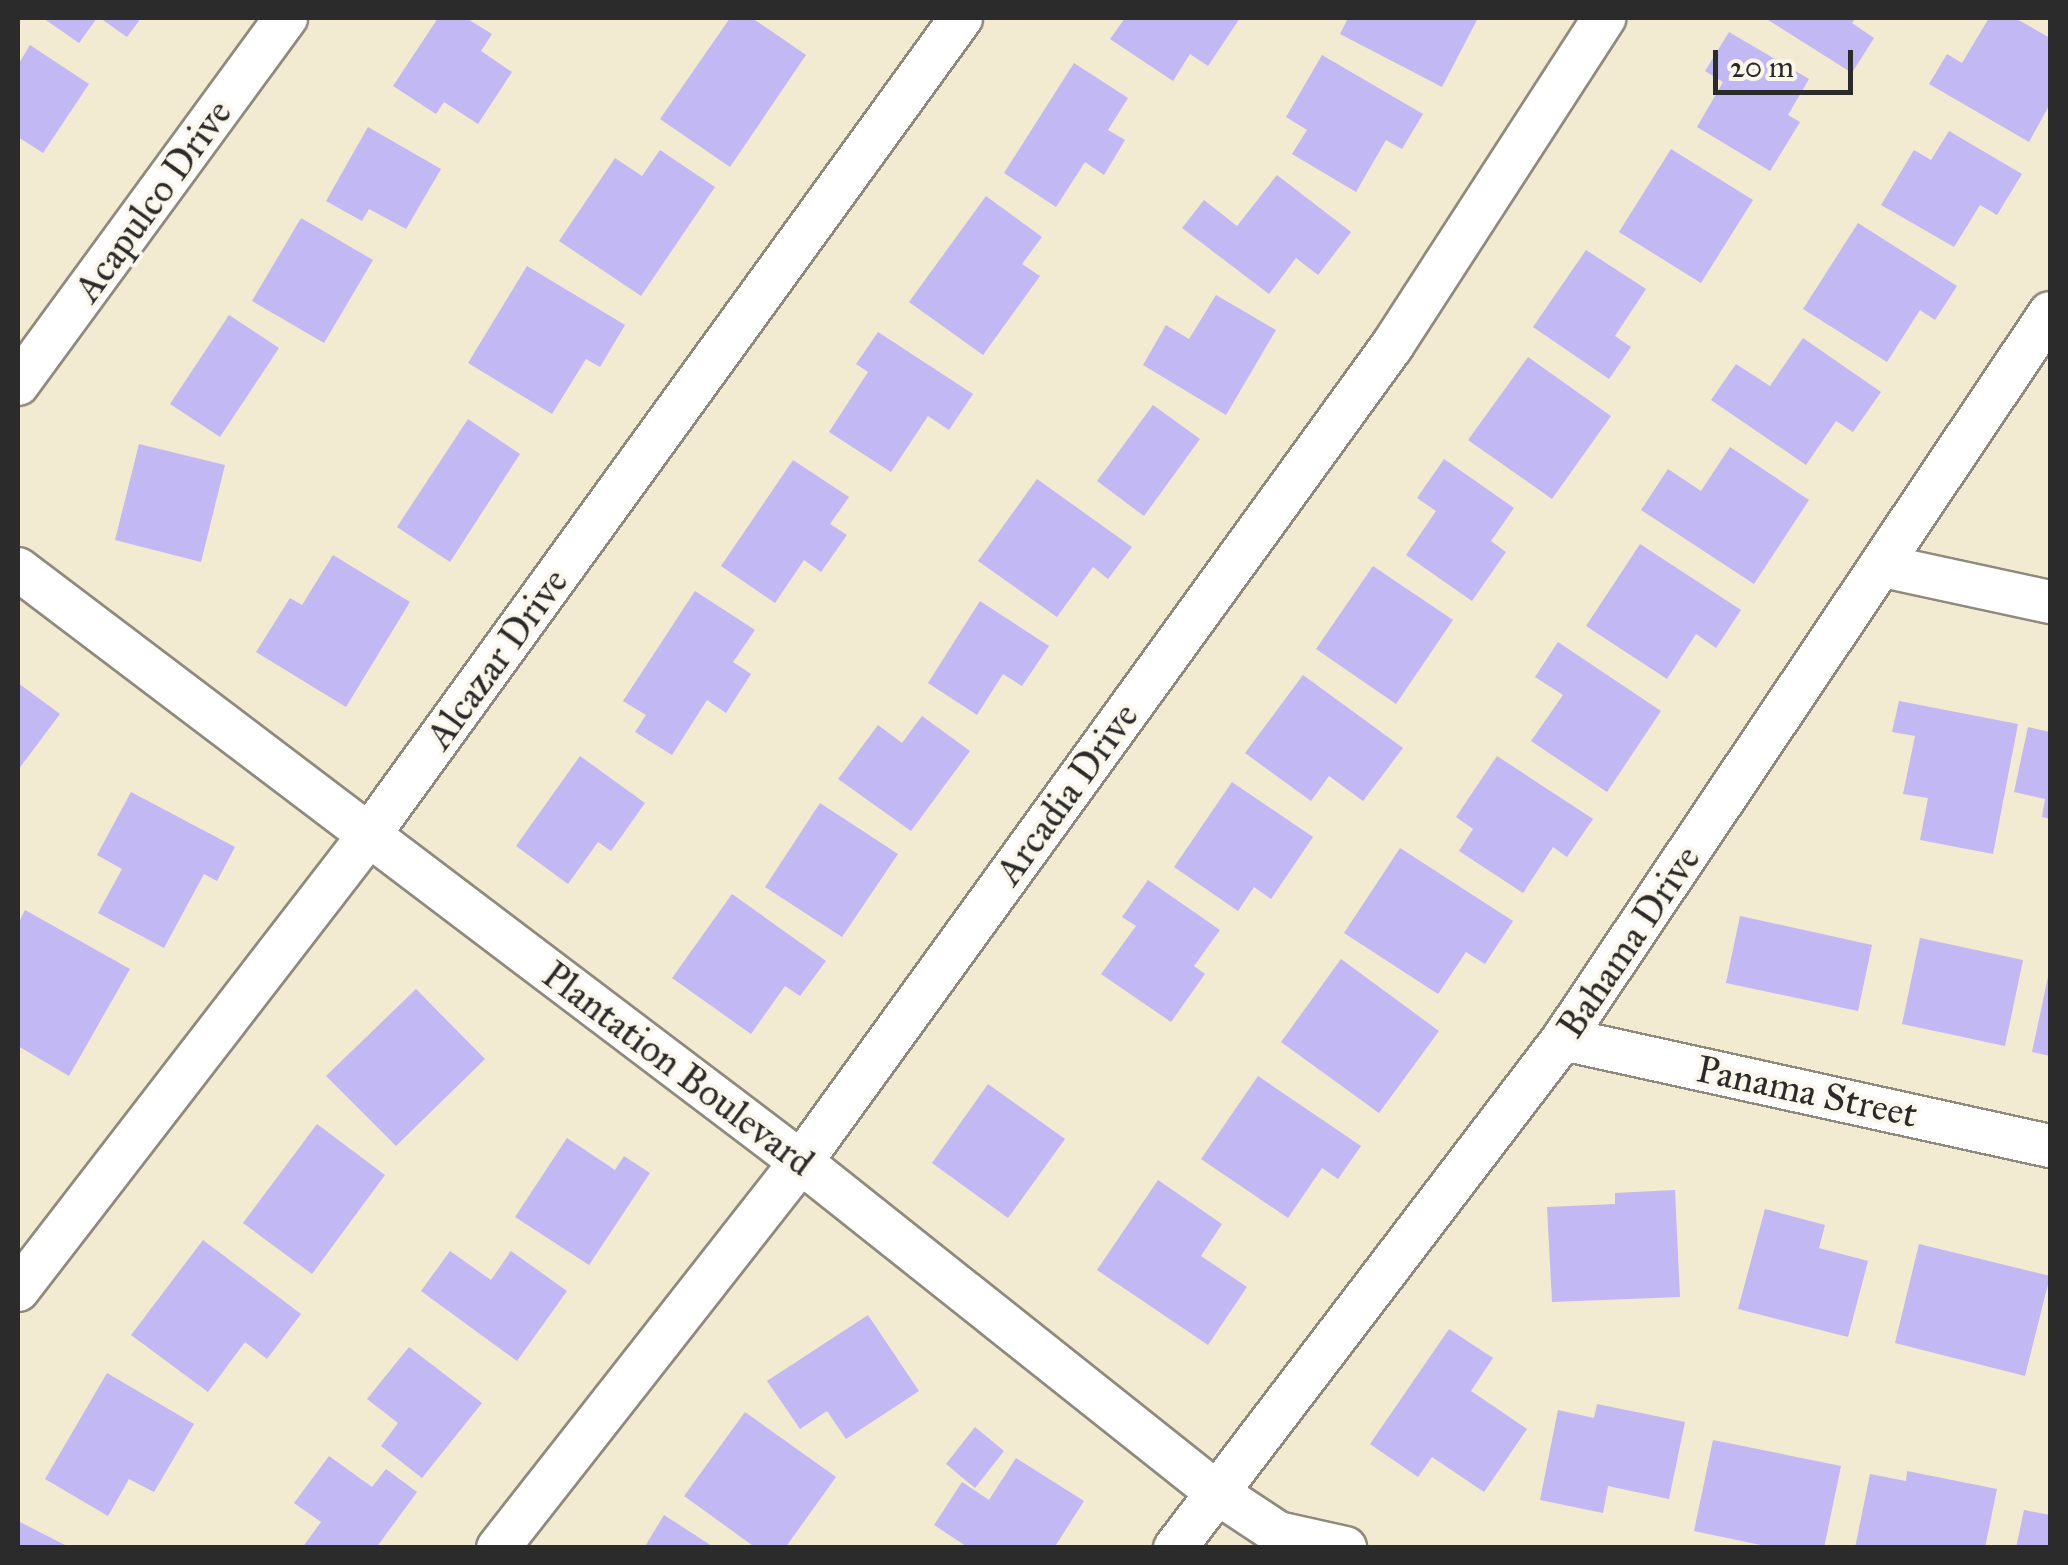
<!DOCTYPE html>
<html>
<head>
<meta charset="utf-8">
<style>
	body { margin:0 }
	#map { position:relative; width:2068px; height:1565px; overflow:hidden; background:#f3ead2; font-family:"IM FELL Great Primer",serif }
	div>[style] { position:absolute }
	.building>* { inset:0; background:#c2b8f3 }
	.roads { filter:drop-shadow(2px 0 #8f8a7e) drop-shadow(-2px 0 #8f8a7e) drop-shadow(0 2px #8f8a7e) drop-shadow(0 -2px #8f8a7e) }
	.minor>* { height:42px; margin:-21px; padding:0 21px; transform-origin:21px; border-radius:21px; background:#fff }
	span { translate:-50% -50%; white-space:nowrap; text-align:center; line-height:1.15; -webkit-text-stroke:8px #fbf7ec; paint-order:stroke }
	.street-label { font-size:38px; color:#2b2b2b }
	.frame { position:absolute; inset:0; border:20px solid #2b2b2b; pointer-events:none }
	.scale { position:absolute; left:1713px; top:50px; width:140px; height:45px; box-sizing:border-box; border:5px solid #2b2b2b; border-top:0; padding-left:12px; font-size:30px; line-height:35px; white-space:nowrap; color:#2b2b2b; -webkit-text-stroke:8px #fbf7ec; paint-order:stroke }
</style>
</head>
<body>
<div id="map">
	<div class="building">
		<i style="clip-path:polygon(43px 18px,97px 18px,79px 43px)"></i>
		<i style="clip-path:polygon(100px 18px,141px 18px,127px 37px)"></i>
		<i style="clip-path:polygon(438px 18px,466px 18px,492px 34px,481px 51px,512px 72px,478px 124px,444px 102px,436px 114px,393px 86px)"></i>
		<i style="clip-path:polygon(730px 18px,752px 18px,806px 55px,730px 167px,660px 119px)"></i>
		<i style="clip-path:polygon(1125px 18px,1240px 18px,1208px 66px,1190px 54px,1173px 81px,1110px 39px)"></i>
		<i style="clip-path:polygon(1348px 18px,1478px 18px,1442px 87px,1340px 34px)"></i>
		<i style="clip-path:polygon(1765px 18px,1856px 18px,1852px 23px,1874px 38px,1852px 73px)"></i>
		<i style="clip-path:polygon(1989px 18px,2015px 18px,2050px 38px,2050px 104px,2029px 142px,1929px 84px,1947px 54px,1962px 63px)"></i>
		<i style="clip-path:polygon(1729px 32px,1809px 79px,1788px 115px,1800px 122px,1770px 171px,1697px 127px,1723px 82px,1705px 71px)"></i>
		<i style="clip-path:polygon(30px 45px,89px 84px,43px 153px,18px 137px,18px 65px)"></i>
		<i style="clip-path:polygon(1322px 55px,1423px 114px,1402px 149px,1386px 140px,1356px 192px,1292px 154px,1307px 130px,1286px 117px)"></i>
		<i style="clip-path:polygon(1074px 63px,1128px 98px,1108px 130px,1125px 140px,1104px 175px,1085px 162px,1056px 207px,1004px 173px)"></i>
		<i style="clip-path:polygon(368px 127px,441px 169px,406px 229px,369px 209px,362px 221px,326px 201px)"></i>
		<i style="clip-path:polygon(1949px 131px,2022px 174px,1997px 215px,1980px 205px,1954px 247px,1881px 205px,1914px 150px,1931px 160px)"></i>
		<i style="clip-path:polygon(1671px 149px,1753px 200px,1701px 283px,1619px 232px)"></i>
		<i style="clip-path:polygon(660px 150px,715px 187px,641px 296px,559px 241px,615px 158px,642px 176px)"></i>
		<i style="clip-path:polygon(1277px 175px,1351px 232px,1318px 275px,1296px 258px,1269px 294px,1182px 228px,1204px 200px,1237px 226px)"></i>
		<i style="clip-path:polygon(986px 196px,1042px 237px,1022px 264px,1040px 276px,983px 355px,909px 302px)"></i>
		<i style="clip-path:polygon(301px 218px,373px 260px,324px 343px,252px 301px)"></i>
		<i style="clip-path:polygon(1858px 223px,1957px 286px,1935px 320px,1920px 310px,1887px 362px,1803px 309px)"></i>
		<i style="clip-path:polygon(1586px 250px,1646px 289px,1615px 336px,1631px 347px,1609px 379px,1533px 327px)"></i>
		<i style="clip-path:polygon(527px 266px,625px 325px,600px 367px,586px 359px,552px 414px,468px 363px)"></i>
		<i style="clip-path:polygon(1216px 295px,1276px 330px,1226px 415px,1143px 365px,1166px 325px,1189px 339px)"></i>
		<i style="clip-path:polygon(229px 315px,279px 348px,220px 437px,170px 404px)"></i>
		<i style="clip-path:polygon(878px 332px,973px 394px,949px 430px,928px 416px,891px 472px,829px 432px,868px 372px,856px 364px)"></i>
		<i style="clip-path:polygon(1803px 338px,1881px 392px,1853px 432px,1836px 421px,1806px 465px,1711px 400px,1736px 364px,1770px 386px)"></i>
		<i style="clip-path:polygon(1528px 357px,1611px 416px,1552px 499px,1468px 440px)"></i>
		<i style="clip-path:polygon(1153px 405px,1200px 439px,1144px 516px,1097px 481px)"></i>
		<i style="clip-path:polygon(468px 419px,520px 454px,450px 562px,397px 527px)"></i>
		<i style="clip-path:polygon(139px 444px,225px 465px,201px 562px,115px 540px)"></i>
		<i style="clip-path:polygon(1730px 447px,1809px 500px,1754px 584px,1641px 510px,1668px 469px,1701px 491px)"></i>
		<i style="clip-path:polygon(1444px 459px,1514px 508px,1491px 541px,1506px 552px,1472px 601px,1406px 555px,1436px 511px,1417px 498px)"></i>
		<i style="clip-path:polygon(793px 460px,849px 497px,830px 524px,847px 535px,821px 572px,804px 560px,775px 603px,721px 566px)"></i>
		<i style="clip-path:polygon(1037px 479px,1132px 547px,1108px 579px,1093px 567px,1057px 617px,978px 561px)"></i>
		<i style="clip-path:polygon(1640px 544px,1741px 610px,1716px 648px,1696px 634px,1667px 679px,1586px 626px)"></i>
		<i style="clip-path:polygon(333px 555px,410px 602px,346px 707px,256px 652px,290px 598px,302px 605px)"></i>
		<i style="clip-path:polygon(1373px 566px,1453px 620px,1396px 704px,1316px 649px)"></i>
		<i style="clip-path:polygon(695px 591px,755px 630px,733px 662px,751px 674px,726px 713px,707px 700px,672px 755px,635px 732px,646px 715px,623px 701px)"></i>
		<i style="clip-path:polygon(980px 601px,1049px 646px,1022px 686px,1003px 674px,977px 715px,928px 683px)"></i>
		<i style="clip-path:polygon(1558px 642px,1661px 711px,1607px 792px,1531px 741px,1563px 695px,1535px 677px)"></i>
		<i style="clip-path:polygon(1303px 675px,1403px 748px,1363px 801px,1329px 776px,1311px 801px,1245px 753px)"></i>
		<i style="clip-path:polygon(18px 683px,60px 714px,18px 770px)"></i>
		<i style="clip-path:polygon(1899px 701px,2018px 724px,1993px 854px,1920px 840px,1928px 798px,1903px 794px,1915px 736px,1892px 732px)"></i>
		<i style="clip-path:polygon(922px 716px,970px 751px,911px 831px,838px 779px,878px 725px,902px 743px)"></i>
		<i style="clip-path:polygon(2028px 727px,2050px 732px,2050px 819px,2042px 817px,2045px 799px,2014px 792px)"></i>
		<i style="clip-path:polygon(580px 756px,645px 803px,611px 851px,598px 842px,568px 884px,516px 846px)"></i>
		<i style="clip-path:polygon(1497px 756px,1593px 819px,1567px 857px,1553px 847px,1523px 893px,1459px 851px,1473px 829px,1456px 817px)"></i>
		<i style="clip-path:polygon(1232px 782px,1313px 837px,1271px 899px,1254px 887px,1238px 911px,1174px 867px)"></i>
		<i style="clip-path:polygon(131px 792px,235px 847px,217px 881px,204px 874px,164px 948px,98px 913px,122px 869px,97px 855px)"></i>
		<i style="clip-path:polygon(820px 803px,898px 854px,842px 937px,765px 887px)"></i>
		<i style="clip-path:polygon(1400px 848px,1513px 921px,1485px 964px,1466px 952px,1438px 994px,1344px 933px)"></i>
		<i style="clip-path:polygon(1148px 880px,1220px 930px,1194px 966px,1205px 974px,1171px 1022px,1101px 974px,1136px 926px,1122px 917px)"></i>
		<i style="clip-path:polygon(732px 894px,826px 961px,800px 996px,785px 986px,751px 1034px,672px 978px)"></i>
		<i style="clip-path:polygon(25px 910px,130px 969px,69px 1076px,18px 1046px,18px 924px)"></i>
		<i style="clip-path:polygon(1740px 916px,1872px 945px,1858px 1011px,1726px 983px)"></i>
		<i style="clip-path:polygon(1920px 938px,2023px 960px,2005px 1046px,1902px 1024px)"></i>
		<i style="clip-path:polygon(1341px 959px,1439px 1031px,1379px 1113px,1281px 1042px)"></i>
		<i style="clip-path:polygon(2049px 972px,2050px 973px,2050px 1056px,2032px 1052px)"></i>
		<i style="clip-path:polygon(416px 989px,485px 1059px,396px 1146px,326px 1076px)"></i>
		<i style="clip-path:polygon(1258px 1076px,1361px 1146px,1338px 1179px,1322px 1168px,1288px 1218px,1201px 1159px)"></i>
		<i style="clip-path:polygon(988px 1084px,1065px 1139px,1008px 1218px,932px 1163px)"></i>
		<i style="clip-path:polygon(317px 1124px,385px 1175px,312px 1274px,243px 1223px)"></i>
		<i style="clip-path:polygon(567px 1138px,615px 1170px,624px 1156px,650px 1173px,589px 1265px,515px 1217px)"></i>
		<i style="clip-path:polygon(1158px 1180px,1222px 1224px,1201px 1256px,1247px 1287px,1208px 1345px,1097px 1270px)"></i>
		<i style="clip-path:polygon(1675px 1190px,1680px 1297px,1552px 1302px,1547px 1207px,1615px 1204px,1615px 1193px)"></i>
		<i style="clip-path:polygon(1765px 1209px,1825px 1225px,1819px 1248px,1868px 1261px,1848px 1337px,1738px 1309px)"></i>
		<i style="clip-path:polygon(203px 1240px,301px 1314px,267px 1359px,245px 1342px,208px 1392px,131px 1335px)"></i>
		<i style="clip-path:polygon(1919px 1244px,2050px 1276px,2025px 1376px,1895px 1343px)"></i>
		<i style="clip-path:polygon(450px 1251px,491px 1280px,511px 1251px,567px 1291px,517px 1361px,421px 1291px)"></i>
		<i style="clip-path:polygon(868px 1315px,919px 1391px,846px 1439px,827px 1411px,800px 1429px,767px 1381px)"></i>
		<i style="clip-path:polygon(1449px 1329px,1493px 1358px,1471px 1391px,1527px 1429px,1484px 1492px,1432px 1457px,1418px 1477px,1370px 1444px)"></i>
		<i style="clip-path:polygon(409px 1347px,482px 1403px,422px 1478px,381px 1446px,398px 1423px,367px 1399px)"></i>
		<i style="clip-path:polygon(107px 1373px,194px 1424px,154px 1492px,129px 1479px,108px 1516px,45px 1479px)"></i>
		<i style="clip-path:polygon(1597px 1404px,1685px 1422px,1669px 1499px,1608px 1486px,1603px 1513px,1540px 1500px,1558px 1410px,1594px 1418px)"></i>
		<i style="clip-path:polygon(745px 1412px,836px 1477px,785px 1548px,756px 1548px,684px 1496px)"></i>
		<i style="clip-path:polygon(975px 1427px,1004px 1451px,975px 1488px,946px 1464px)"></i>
		<i style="clip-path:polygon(1713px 1440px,1841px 1466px,1824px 1548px,1775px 1548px,1694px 1531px)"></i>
		<i style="clip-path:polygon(329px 1456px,372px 1487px,386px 1469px,417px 1492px,376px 1548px,302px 1548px,321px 1522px,294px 1503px)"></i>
		<i style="clip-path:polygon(1016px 1458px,1084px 1501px,1054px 1548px,969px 1548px,934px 1525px,962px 1482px,989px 1500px)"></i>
		<i style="clip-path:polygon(1907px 1471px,1997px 1489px,1985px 1548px,1855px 1548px,1870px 1474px,1906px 1481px)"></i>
		<i style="clip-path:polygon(2024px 1510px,2050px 1515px,2050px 1548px,2016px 1548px)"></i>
		<i style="clip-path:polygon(664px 1515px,715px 1548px,644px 1548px)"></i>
		<i style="clip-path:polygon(18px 1521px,71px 1548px,18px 1548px)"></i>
	</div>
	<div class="roads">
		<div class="minor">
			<i style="left:18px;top:384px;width:454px;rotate:-53.8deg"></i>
			<i style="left:1883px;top:566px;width:171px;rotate:12.2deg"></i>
			<i style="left:18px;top:569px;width:982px;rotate:37.14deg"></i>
			<i style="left:801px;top:1162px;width:530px;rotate:38.49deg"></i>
			<i style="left:1216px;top:1492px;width:74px;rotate:33.5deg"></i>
			<i style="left:1278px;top:1533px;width:69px;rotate:12.6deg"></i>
			<i style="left:1563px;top:1039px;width:499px;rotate:12.4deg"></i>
			<i style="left:18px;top:1290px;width:575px;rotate:-52.35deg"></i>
			<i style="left:369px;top:835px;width:1009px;rotate:-54.07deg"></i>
			<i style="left:498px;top:1548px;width:491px;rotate:-51.9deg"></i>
			<i style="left:801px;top:1162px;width:1008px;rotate:-54.09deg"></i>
			<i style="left:1392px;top:346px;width:391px;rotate:-57.1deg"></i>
			<i style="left:1175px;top:1548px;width:640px;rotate:-52.68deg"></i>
			<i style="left:1563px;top:1039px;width:874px;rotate:-56.15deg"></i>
		</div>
	</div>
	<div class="street-label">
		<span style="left:153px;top:201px;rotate:-54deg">Acapulco Drive</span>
		<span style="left:497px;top:659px;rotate:-54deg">Alcazar Drive</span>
		<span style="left:1067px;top:794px;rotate:-54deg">Arcadia Drive</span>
		<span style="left:1629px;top:942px;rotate:-56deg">Bahama Drive</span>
		<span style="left:678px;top:1069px;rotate:37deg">Plantation Boulevard</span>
		<span style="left:1807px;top:1092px;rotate:12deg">Panama Street</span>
	</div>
	<div class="frame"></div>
	<div class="scale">20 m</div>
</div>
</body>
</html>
